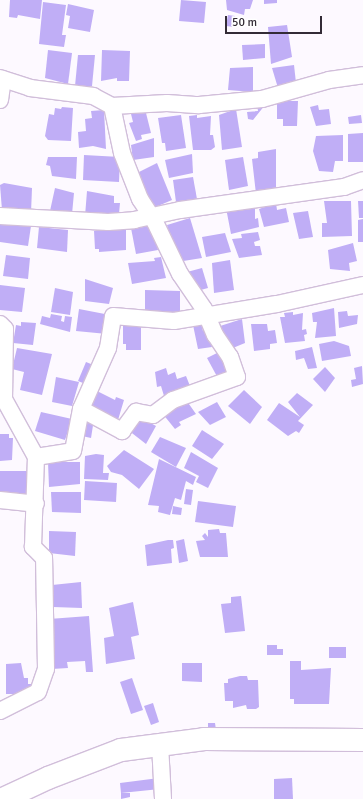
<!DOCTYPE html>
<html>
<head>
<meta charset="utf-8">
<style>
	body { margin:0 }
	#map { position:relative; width:363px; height:799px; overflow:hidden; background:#fdf9ff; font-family:Signika,sans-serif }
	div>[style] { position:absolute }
	.building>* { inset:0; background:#c0aef6 }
	.roads { filter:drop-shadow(1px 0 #d1beda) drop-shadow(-1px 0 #d1beda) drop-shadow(0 1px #d1beda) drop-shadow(0 -1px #d1beda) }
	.street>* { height:16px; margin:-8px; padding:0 8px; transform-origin:8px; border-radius:8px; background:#fff }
	.secondary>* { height:22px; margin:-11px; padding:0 11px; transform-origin:11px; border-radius:11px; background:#fff }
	span { translate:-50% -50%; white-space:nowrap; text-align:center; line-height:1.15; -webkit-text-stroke:3.5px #fff; paint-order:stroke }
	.scale { position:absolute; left:225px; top:16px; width:97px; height:18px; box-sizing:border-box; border:2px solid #332b36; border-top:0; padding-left:5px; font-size:12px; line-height:14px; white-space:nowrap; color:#332b36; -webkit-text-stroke:3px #fff; paint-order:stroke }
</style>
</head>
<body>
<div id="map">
	<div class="building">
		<i style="clip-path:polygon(10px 0,42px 0,40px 19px,18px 15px,17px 18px,9px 17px)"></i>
		<i style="clip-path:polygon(181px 0,206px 2px,204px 23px,179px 21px)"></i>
		<i style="clip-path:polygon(226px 0,253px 0,250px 9px,245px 9px,244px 15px,227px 10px)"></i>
		<i style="clip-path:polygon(264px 0,277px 0,277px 3px,264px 4px)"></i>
		<i style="clip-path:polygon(43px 2px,66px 5px,62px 35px,66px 35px,64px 47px,39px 44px)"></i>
		<i style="clip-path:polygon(68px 4px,94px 10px,90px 32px,68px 28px,70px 16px,66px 15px)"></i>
		<i style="clip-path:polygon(228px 15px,235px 16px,234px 27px,226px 26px)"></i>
		<i style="clip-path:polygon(287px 25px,292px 57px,271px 64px,268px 27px)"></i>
		<i style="clip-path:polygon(265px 44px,265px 58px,243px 60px,242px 45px)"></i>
		<i style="clip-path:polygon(48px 50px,72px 53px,68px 84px,45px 78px)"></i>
		<i style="clip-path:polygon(102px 50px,130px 51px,129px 81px,117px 81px,117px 78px,101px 81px)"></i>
		<i style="clip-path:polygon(78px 55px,95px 55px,92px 86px,75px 86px)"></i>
		<i style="clip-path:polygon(294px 65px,296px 83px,278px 88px,272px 68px)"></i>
		<i style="clip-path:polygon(253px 67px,253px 92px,228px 90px,230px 68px)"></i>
		<i style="clip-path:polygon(277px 101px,298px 101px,297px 126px,283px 126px,283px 119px,277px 119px)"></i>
		<i style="clip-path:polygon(257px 105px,265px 105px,253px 120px,248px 119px,247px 112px,258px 111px)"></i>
		<i style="clip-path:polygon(318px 105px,319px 110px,329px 109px,331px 124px,316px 126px,310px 107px)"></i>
		<i style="clip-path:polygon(62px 107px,73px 108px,71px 141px,48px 140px,45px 136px,49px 114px,54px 115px,55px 108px,61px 109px)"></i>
		<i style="clip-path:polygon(236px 109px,242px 147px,222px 150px,219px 115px)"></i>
		<i style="clip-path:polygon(104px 110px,106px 149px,93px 146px,79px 148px,78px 132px,86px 131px,85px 119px,92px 118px,91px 111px)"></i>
		<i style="clip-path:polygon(146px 113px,151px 133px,141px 135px,142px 139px,136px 141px,129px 123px,133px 122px,131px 114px)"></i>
		<i style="clip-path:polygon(181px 115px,186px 148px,166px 151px,165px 143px,162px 143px,158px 118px)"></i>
		<i style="clip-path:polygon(197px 115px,197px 118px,211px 116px,210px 135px,213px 135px,215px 147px,211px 150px,193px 150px,189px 116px)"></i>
		<i style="clip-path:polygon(361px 115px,362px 123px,349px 124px,348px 117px)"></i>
		<i style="clip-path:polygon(363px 133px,363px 162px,348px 162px,348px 134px)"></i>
		<i style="clip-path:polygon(343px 135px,343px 161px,335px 161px,333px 172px,319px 171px,313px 151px,316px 136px)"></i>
		<i style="clip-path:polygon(154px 138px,154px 157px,133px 160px,131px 145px)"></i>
		<i style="clip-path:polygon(276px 149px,276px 190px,256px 194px,252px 159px,258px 158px,258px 152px)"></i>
		<i style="clip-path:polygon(192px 154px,193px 173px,169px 178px,165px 160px)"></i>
		<i style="clip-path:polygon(84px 155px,120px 157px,119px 182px,83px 180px)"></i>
		<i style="clip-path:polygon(48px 157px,77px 157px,76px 179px,52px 176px,50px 166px,46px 165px)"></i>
		<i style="clip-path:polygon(243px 157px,248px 186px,229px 190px,225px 160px)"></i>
		<i style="clip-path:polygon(157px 163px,172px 200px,151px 209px,139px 172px)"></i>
		<i style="clip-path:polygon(193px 177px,197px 199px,176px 202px,173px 180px)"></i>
		<i style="clip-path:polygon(4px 183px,32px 188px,31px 213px,2px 210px,0 185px)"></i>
		<i style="clip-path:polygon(55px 188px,74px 193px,72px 214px,50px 211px)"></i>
		<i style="clip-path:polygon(87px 191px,114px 196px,114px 203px,120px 203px,119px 214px,85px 216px)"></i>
		<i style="clip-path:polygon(324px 201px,351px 201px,352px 236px,322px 237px,322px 223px,327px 223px)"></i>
		<i style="clip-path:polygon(358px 201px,363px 201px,363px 218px,359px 218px)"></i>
		<i style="clip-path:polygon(255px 203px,255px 219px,258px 218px,259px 227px,231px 234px,226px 208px)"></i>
		<i style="clip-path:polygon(276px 203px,277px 210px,286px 208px,289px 222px,264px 227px,259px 209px)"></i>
		<i style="clip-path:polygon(308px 211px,313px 237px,299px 239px,293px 213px)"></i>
		<i style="clip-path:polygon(190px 218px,202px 258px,177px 262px,167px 225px)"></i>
		<i style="clip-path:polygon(363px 219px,363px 242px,358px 242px,358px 220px)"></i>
		<i style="clip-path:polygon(0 223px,31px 226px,28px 246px,0 242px)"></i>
		<i style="clip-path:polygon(153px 224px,158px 250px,136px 254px,131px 228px)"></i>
		<i style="clip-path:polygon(39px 227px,68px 230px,67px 252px,37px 248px)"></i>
		<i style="clip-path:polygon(102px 229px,126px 229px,126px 250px,99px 252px,99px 249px,95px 249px,94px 231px)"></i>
		<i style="clip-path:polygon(258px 232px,260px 240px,254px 242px,255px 246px,260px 246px,262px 255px,239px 258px,232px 239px,242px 238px,241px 234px)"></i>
		<i style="clip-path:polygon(225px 233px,231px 252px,206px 257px,202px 237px)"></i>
		<i style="clip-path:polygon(353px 243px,357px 261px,349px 263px,350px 271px,330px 269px,328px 250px)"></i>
		<i style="clip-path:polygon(6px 255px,30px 258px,28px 279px,3px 276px)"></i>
		<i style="clip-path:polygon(161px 257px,166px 278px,132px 284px,128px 263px,155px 261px,154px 258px)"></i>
		<i style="clip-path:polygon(230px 260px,234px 290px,214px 293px,212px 263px)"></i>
		<i style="clip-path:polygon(202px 268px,208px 288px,197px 291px,187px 272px)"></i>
		<i style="clip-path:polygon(85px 279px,113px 288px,109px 304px,85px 301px)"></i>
		<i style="clip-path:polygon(0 285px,25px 288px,22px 312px,0 310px)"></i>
		<i style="clip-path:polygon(55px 288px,73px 292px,70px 315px,51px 312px)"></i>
		<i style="clip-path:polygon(145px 290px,180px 291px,180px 315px,145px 314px)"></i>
		<i style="clip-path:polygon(334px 308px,336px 336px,315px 338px,317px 322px,313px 322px,312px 313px)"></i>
		<i style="clip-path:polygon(79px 309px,110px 315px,107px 334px,76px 331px)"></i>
		<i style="clip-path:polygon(347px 311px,348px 316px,358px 315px,357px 324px,339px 328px,338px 312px)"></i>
		<i style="clip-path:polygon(293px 312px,293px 315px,303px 313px,302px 330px,306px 329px,307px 334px,304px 335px,305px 341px,285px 343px,280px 317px,285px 317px,284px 313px)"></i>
		<i style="clip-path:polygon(51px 314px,62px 316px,61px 321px,64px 322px,65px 316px,72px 317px,70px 332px,40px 324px,42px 316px,50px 318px)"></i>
		<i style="clip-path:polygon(242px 319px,245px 343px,228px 350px,217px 327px)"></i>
		<i style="clip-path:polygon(21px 322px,36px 323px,33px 345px,13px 343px,16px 325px,21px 326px)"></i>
		<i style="clip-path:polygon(201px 323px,203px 331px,208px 329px,212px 347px,198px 349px,193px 325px)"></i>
		<i style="clip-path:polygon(251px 324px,267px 324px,268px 331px,275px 330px,277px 343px,270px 344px,270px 349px,254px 351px)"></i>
		<i style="clip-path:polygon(123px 326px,141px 326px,141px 350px,126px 350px,126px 344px,123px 344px)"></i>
		<i style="clip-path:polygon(334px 341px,349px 346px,351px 356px,322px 361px,319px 344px)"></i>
		<i style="clip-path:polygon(312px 347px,317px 368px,308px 369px,304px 358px,296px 360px,295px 351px)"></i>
		<i style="clip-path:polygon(17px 348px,52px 354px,42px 395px,20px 390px,24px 372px,12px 369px)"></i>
		<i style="clip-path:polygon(219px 352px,232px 376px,220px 382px,207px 358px)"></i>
		<i style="clip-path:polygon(86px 362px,96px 366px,88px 385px,78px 381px)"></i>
		<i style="clip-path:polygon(362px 366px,363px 384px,352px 387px,351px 380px,356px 379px,354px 368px)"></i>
		<i style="clip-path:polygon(325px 367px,335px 378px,325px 392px,313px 379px)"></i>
		<i style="clip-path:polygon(166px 368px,168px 375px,175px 372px,177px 379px,186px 376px,190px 386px,164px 396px,161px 386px,157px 387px,155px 372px)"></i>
		<i style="clip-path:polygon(56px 377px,79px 382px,72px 406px,52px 402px)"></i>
		<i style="clip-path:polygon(244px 390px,262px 407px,250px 424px,228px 406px)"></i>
		<i style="clip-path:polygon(97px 391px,115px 400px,116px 397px,124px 400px,118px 420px,91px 410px)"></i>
		<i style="clip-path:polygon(297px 393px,313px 405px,298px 421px,304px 425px,299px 433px,296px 431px,288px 436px,267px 420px,279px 403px,300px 417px,288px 402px)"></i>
		<i style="clip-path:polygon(184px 397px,196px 414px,179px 422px,181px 425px,175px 429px,162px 413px)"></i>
		<i style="clip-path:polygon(217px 402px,226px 417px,210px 425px,198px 412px)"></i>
		<i style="clip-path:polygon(41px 412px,72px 419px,65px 440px,35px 431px)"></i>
		<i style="clip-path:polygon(138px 416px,156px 426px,146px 444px,128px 430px)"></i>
		<i style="clip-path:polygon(85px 418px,94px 419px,91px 438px,82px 436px)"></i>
		<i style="clip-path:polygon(202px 430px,224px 444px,212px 459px,192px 446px)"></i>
		<i style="clip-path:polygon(0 434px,9px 434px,9px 438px,13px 438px,12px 460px,0 461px)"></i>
		<i style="clip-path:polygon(160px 437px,186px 448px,176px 467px,151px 452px)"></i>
		<i style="clip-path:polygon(124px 450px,154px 469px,139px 489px,122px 475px,111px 472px,107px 466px)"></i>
		<i style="clip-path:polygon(191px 452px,218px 468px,208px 488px,196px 482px,199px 476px,184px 468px)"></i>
		<i style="clip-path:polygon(96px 454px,104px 455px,103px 473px,109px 473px,108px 480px,84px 479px,85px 456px)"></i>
		<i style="clip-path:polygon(159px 459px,196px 477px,193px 485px,186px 481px,181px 500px,175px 498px,170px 515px,158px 512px,159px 506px,148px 505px)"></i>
		<i style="clip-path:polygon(48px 462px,80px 462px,80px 484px,49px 487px)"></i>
		<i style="clip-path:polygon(0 471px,30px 471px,30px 494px,0 495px)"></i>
		<i style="clip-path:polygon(85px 481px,117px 483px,116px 502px,84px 500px)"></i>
		<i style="clip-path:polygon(186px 489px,193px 490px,191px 505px,184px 504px)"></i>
		<i style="clip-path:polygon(51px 492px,81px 492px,81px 513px,52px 512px)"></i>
		<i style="clip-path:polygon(198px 501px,236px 506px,233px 527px,195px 522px)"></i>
		<i style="clip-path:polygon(173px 506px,182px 508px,181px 515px,172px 514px)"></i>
		<i style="clip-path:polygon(219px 529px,220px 533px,226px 533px,228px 557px,200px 557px,196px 541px,205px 540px,202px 536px,205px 533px,208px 537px,208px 530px)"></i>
		<i style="clip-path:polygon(49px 531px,76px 532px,75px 556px,49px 553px)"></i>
		<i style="clip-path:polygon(184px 539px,188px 561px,179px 563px,176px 541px)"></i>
		<i style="clip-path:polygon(168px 540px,173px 540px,174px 548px,171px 549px,172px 563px,147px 566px,145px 545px)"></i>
		<i style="clip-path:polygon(81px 582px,82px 608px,53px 607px,52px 585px)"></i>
		<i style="clip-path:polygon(241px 596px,245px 631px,225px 633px,221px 604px,231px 603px,231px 597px)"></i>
		<i style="clip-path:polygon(133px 602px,139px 635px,131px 637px,135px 659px,106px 664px,104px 638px,114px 636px,109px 608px)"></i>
		<i style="clip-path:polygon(89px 616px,93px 672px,86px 672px,85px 661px,67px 662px,68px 668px,52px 669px,49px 619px)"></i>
		<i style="clip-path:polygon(267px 645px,277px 645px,277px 649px,283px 649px,283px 655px,267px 655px)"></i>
		<i style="clip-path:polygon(329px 647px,346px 647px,346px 658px,329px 658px)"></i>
		<i style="clip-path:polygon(290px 661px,301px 661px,301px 670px,331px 668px,329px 704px,294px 704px,294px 699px,290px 699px)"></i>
		<i style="clip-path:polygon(21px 663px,24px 678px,28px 678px,28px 684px,33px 684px,33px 688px,26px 688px,26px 694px,6px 694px,6px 664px)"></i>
		<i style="clip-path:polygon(182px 663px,202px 663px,202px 682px,182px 681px)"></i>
		<i style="clip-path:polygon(240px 676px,247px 676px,248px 680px,258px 680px,259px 707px,256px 709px,247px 709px,246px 705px,233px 708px,233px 701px,225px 701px,224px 683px,228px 683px,228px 679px)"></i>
		<i style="clip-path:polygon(132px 678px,143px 710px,131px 714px,120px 682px)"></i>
		<i style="clip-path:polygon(153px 703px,159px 722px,151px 725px,144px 706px)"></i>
		<i style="clip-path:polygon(208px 723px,215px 723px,216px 730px,208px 731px)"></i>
		<i style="clip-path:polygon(159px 778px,160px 789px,121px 793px,120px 783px)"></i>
		<i style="clip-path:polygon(292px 778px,293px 799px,274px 799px,274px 779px)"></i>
		<i style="clip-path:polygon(121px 793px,130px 793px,130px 797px,121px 799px)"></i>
	</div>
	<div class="roads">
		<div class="street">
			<i style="left:0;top:78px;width:32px;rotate:18deg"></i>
			<i style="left:30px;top:88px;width:64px;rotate:7.2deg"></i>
			<i style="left:93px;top:96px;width:21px;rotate:28deg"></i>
			<i style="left:112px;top:106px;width:55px;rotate:-3.1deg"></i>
			<i style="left:167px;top:103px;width:32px;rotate:4deg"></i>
			<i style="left:199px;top:105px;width:63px;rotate:-5.4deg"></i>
			<i style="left:262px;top:99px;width:70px;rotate:-15.8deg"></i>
			<i style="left:329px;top:80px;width:34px;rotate:-8deg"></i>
			<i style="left:0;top:100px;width:21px;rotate:-82deg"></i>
			<i style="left:0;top:216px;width:108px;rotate:3.2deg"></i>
			<i style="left:108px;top:222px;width:26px;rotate:-4deg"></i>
			<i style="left:134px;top:220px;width:47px;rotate:-12.3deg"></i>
			<i style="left:180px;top:210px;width:166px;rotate:-8deg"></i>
			<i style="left:344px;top:187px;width:20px;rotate:-20deg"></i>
			<i style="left:0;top:324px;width:7px;rotate:45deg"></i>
			<i style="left:5px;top:329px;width:70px;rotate:90.8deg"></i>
			<i style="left:4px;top:399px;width:66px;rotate:61.1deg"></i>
			<i style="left:81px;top:409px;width:47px;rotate:28.2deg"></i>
			<i style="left:122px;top:431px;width:24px;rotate:-54deg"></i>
			<i style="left:136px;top:412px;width:17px;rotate:10deg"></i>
			<i style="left:153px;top:415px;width:25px;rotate:-37deg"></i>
			<i style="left:173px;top:400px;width:68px;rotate:-19.8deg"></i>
			<i style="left:237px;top:377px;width:21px;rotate:-109deg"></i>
			<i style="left:230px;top:357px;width:27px;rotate:-124deg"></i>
			<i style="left:215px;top:335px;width:28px;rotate:-113deg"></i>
			<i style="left:204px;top:309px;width:42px;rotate:-124.4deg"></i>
			<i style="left:180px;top:274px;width:58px;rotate:-115.7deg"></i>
			<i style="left:155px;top:222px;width:27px;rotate:-123deg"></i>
			<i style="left:140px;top:199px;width:49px;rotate:-111.4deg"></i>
			<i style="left:122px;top:153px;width:48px;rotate:-102deg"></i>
			<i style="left:0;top:500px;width:36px;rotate:6deg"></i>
			<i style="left:0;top:711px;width:42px;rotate:-26.6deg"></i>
			<i style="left:38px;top:692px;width:24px;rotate:-71deg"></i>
			<i style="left:46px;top:669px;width:111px;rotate:-91deg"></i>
			<i style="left:44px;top:558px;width:16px;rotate:-135deg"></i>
			<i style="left:33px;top:547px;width:90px;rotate:-88.1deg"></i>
			<i style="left:36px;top:457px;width:37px;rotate:-9deg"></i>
			<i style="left:73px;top:451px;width:43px;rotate:-79.2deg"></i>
			<i style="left:81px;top:409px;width:67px;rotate:-66.1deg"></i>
			<i style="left:108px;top:348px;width:32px;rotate:-81deg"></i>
			<i style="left:113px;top:316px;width:61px;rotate:4.7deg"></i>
			<i style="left:174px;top:321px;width:104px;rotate:-9.4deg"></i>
			<i style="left:277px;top:304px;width:88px;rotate:-12.5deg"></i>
			<i style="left:160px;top:745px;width:54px;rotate:86.8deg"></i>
		</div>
		<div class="secondary">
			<i style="left:3px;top:799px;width:50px;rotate:-25deg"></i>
			<i style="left:48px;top:778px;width:78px;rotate:-21deg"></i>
			<i style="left:121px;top:750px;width:84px;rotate:-7.5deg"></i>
			<i style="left:204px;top:739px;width:159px;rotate:0.4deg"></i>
		</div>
	</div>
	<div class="scale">50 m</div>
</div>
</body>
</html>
